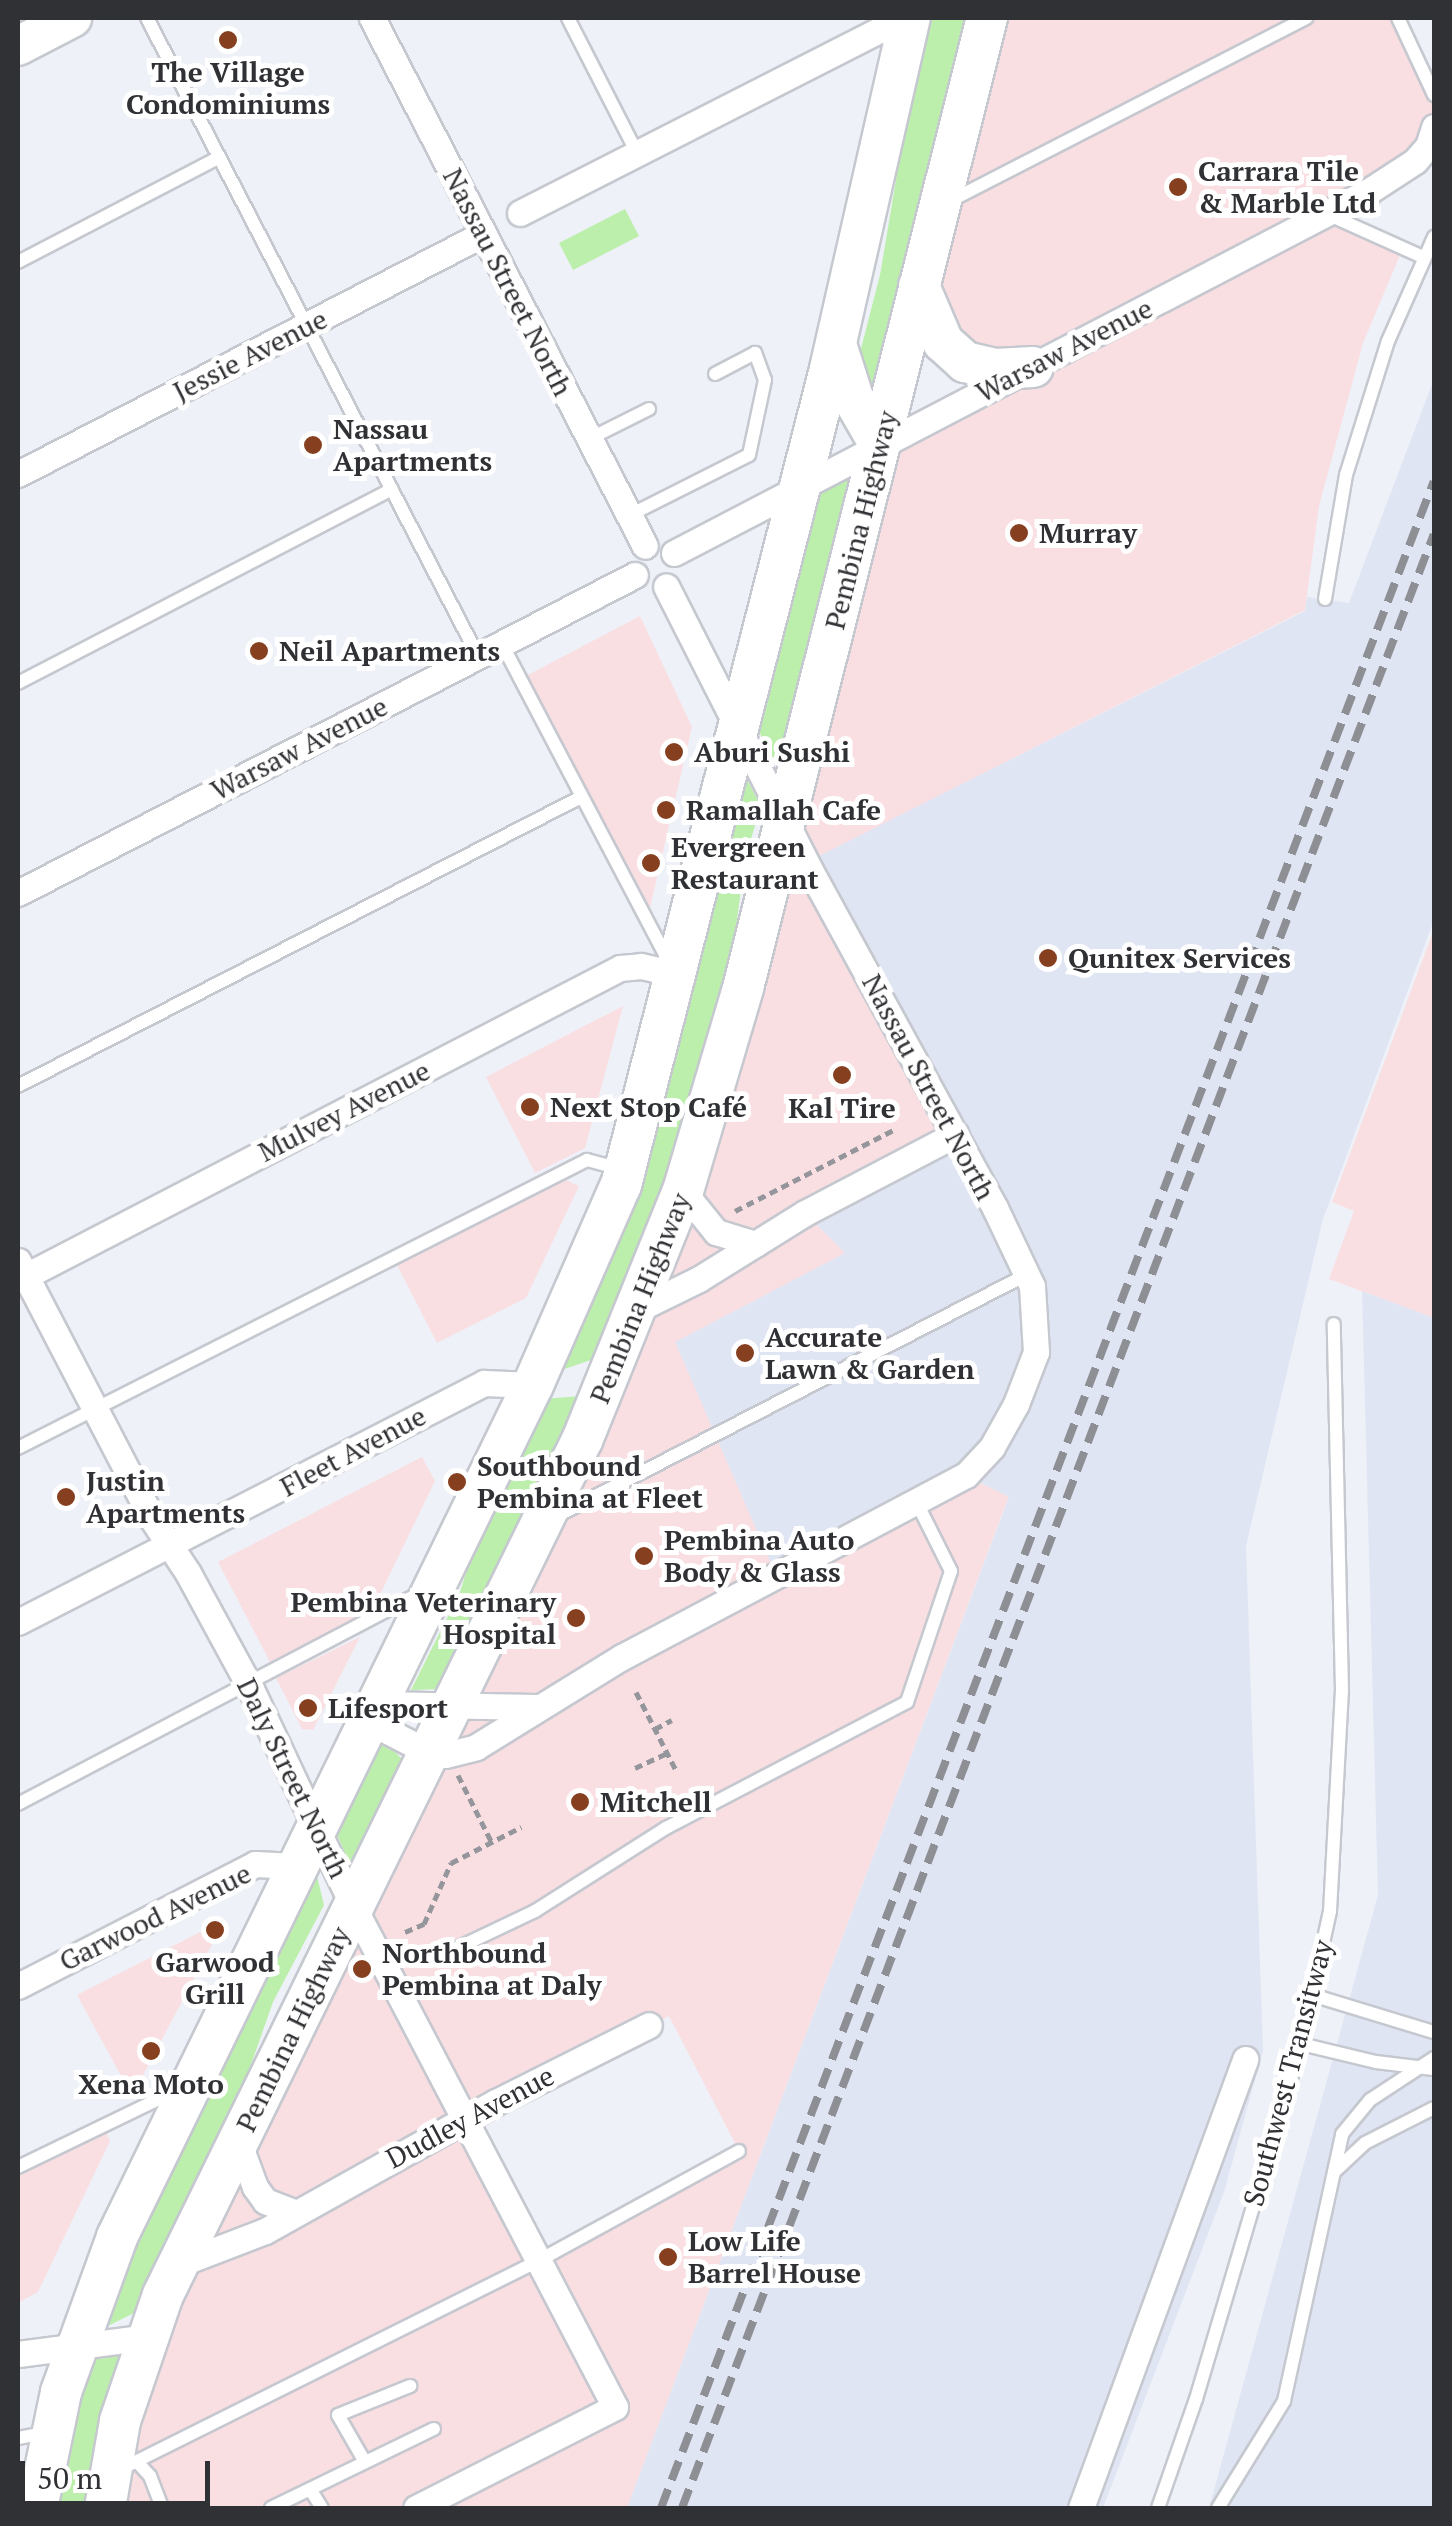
<!DOCTYPE html>
<html>
<head>
<meta charset="utf-8">
<style>
	body { margin:0 }
	#map { position:relative; width:1452px; height:2526px; overflow:hidden; background:#eef1f8; font-family:"PT Serif",serif }
	div>[style] { position:absolute }
	.commercial>* { inset:0; background:#fadfe2 }
	.built>* { inset:0; background:#e0e5f3 }
	.green>* { inset:0; background:#bcefab }
	.path>* { height:5px; margin-top:-2.5px; transform-origin:0; background:repeating-linear-gradient(90deg,#94969b 0 8px,transparent 0 13px) }
	.roads { filter:drop-shadow(2px 0 #c5c8cf) drop-shadow(-2px 0 #c5c8cf) drop-shadow(0 2px #c5c8cf) drop-shadow(0 -2px #c5c8cf) }
	.lane>* { height:12px; margin:-6px; padding:0 6px; transform-origin:6px; border-radius:6px; background:#fff }
	.street>* { height:25px; margin:-12.5px; padding:0 12.5px; transform-origin:12.5px; border-radius:12.5px; background:#fff }
	.secondary>* { height:38px; margin:-19px; padding:0 19px; transform-origin:19px; border-radius:19px; background:#fff }
	.primary>* { height:40px; margin:-20px; padding:0 20px; transform-origin:20px; border-radius:20px; background:#fff }
	.rail>* { height:8px; margin-top:-4px; transform-origin:0; background:repeating-linear-gradient(90deg,#8d8f94 0 20px,transparent 0 30px) }
	.dots>* { width:28px; height:28px; translate:-50% -50%; box-sizing:border-box; border:5px solid #fff; border-radius:50% }
	span { translate:-50% -50%; white-space:nowrap; text-align:center; line-height:1.15; -webkit-text-stroke:10px #fff; paint-order:stroke }
	.poi-label { font-size:28px; color:#303134; font-weight:700 }
	.left { translate:0 -50%; text-align:left }
	.right { translate:-100% -50%; text-align:right }
	.street-label { font-size:28px; color:#303134 }
	.frame { position:absolute; inset:0; border:20px solid #303134; pointer-events:none }
	.scale { position:absolute; left:20px; top:2461px; width:190px; height:45px; box-sizing:border-box; border:5px solid #303134; border-top:0; padding-left:12px; font-size:30px; line-height:35px; white-space:nowrap; color:#303134; -webkit-text-stroke:8px #fff; paint-order:stroke }
</style>
</head>
<body>
<div id="map">
	<div class="commercial">
		<i style="clip-path:polygon(evenodd,987px 18px,1398px 18px,1434px 95px,1434px 127px,1428px 146px,1327px 213px,1403px 248px,1363px 343px,1319px 506px,1305px 610px,813px 860px,956px 1134px,805px 1213px,846px 1253px,675px 1343px,1009px 1496px,627px 2508px,105px 2508px,120px 2421px,621px 1351px,880px 445px,995px 369px,919px 286px,987px 18px,669px 2016px,739px 2151px,538px 2261px,464px 2120px,669px 2016px)"></i>
		<i style="clip-path:polygon(640px 616px,692px 727px,649px 912px,526px 676px)"></i>
		<i style="clip-path:polygon(1434px 929px,1434px 1318px,1329px 1279px,1354px 1211px,1332px 1202px)"></i>
		<i style="clip-path:polygon(623px 1006px,585px 1148px,535px 1173px,486px 1077px)"></i>
		<i style="clip-path:polygon(564px 1179px,579px 1186px,526px 1298px,437px 1343px,397px 1265px)"></i>
		<i style="clip-path:polygon(422px 1457px,435px 1481px,373px 1609px,270px 1662px,218px 1562px)"></i>
		<i style="clip-path:polygon(360px 1637px,313px 1730px,302px 1729px,276px 1678px)"></i>
		<i style="clip-path:polygon(212px 1926px,217px 1935px,132px 2096px,77px 1995px)"></i>
		<i style="clip-path:polygon(105px 2130px,110px 2141px,38px 2292px,18px 2303px,18px 2176px)"></i>
	</div>
	<div class="built">
		<i style="clip-path:polygon(1434px 379px,1434px 920px,1323px 1219px,1246px 1546px,1263px 2051px,1224px 2192px,1103px 2508px,627px 2508px,1009px 1497px,965px 1475px,776px 1575px,675px 1342px,845px 1253px,805px 1213px,956px 1134px,813px 859px,1305px 611px,1307px 597px,1349px 603px)"></i>
		<i style="clip-path:polygon(1362px 1291px,1434px 1318px,1434px 2508px,1209px 2508px,1378px 1895px)"></i>
	</div>
	<div class="green">
		<i style="clip-path:polygon(932px 18px,972px 18px,876px 401px,856px 368px,880px 275px,909px 103px)"></i>
		<i style="clip-path:polygon(625px 209px,639px 236px,573px 270px,559px 243px)"></i>
		<i style="clip-path:polygon(858px 468px,781px 773px,757px 728px,812px 491px)"></i>
		<i style="clip-path:polygon(743px 772px,761px 806px,751px 839px,723px 850px)"></i>
		<i style="clip-path:polygon(743px 874px,731px 966px,693px 1118px,605px 1355px,556px 1372px,712px 890px)"></i>
		<i style="clip-path:polygon(583px 1396px,440px 1689px,411px 1690px,460px 1592px,481px 1525px,541px 1399px)"></i>
		<i style="clip-path:polygon(380px 1737px,405px 1762px,352px 1870px,334px 1827px)"></i>
		<i style="clip-path:polygon(314px 1864px,324px 1905px,273px 2002px,236px 2107px,134px 2313px,92px 2334px)"></i>
		<i style="clip-path:polygon(122px 2355px,93px 2508px,54px 2508px,81px 2362px)"></i>
	</div>
	<div class="path">
		<i style="left:735px;top:1211px;width:178px;rotate:-27.1deg"></i>
		<i style="left:636px;top:1692px;width:90px;rotate:62.9deg"></i>
		<i style="left:655px;top:1729px;width:19px;rotate:-28deg"></i>
		<i style="left:635px;top:1768px;width:35px;rotate:-25deg"></i>
		<i style="left:458px;top:1775px;width:74px;rotate:63.4deg"></i>
		<i style="left:405px;top:1932px;width:21px;rotate:-23deg"></i>
		<i style="left:424px;top:1924px;width:67px;rotate:-66.1deg"></i>
		<i style="left:451px;top:1863px;width:79px;rotate:-27.2deg"></i>
	</div>
	<div class="roads">
		<div class="lane">
			<i style="left:147px;top:18px;width:719px;rotate:62.58deg"></i>
			<i style="left:568px;top:18px;width:152px;rotate:62.9deg"></i>
			<i style="left:1398px;top:18px;width:85px;rotate:64.9deg"></i>
			<i style="left:948px;top:202px;width:403px;rotate:-27.2deg"></i>
			<i style="left:1327px;top:214px;width:107px;rotate:24.2deg"></i>
			<i style="left:18px;top:262px;width:225px;rotate:-27.5deg"></i>
			<i style="left:589px;top:439px;width:67px;rotate:-26.6deg"></i>
			<i style="left:630px;top:515px;width:133px;rotate:-26.8deg"></i>
			<i style="left:749px;top:455px;width:77px;rotate:-78deg"></i>
			<i style="left:765px;top:380px;width:29px;rotate:-110deg"></i>
			<i style="left:755px;top:353px;width:45px;rotate:152.3deg"></i>
			<i style="left:1325px;top:599px;width:126px;rotate:-80.4deg"></i>
			<i style="left:1346px;top:475px;width:140px;rotate:-72.6deg"></i>
			<i style="left:1388px;top:341px;width:114px;rotate:-66.1deg"></i>
			<i style="left:502px;top:644px;width:361px;rotate:62.3deg"></i>
			<i style="left:18px;top:683px;width:421px;rotate:-27.4deg"></i>
			<i style="left:18px;top:1086px;width:633px;rotate:-27.17deg"></i>
			<i style="left:18px;top:1448px;width:638px;rotate:-26.85deg"></i>
			<i style="left:587px;top:1160px;width:34px;rotate:15deg"></i>
			<i style="left:557px;top:1516px;width:527px;rotate:-27.2deg"></i>
			<i style="left:18px;top:1804px;width:452px;rotate:-27.7deg"></i>
			<i style="left:453px;top:1950px;width:91px;rotate:-25.4deg"></i>
			<i style="left:535px;top:1911px;width:155px;rotate:-32.4deg"></i>
			<i style="left:666px;top:1828px;width:272px;rotate:-27.6deg"></i>
			<i style="left:907px;top:1702px;width:138px;rotate:-71.4deg"></i>
			<i style="left:951px;top:1571px;width:78px;rotate:-116.6deg"></i>
			<i style="left:1312px;top:1995px;width:127px;rotate:16.9deg"></i>
			<i style="left:1301px;top:2044px;width:77px;rotate:13.5deg"></i>
			<i style="left:1376px;top:2062px;width:58px;rotate:6.9deg"></i>
			<i style="left:18px;top:2167px;width:177px;rotate:-25.8deg"></i>
			<i style="left:1334px;top:2172px;width:42px;rotate:-43.1deg"></i>
			<i style="left:1365px;top:2143px;width:77px;rotate:-26.9deg"></i>
			<i style="left:18px;top:2438px;width:26px;rotate:-11deg"></i>
			<i style="left:137px;top:2462px;width:19px;rotate:47deg"></i>
			<i style="left:150px;top:2476px;width:34px;rotate:69deg"></i>
			<i style="left:365px;top:2462px;width:54px;rotate:-119.9deg"></i>
			<i style="left:338px;top:2415px;width:78px;rotate:-21.9deg"></i>
			<i style="left:119px;top:2470px;width:468px;rotate:-26.5deg"></i>
			<i style="left:538px;top:2261px;width:229px;rotate:-28.7deg"></i>
			<i style="left:310px;top:2489px;width:22px;rotate:58deg"></i>
			<i style="left:271px;top:2508px;width:181px;rotate:-25.9deg"></i>
			<i style="left:1158px;top:2508px;width:115px;rotate:-70.8deg"></i>
			<i style="left:1196px;top:2399px;width:370px;rotate:-73.5deg"></i>
			<i style="left:1301px;top:2044px;width:136px;rotate:-77.7deg"></i>
			<i style="left:1330px;top:1911px;width:221px;rotate:-86.9deg"></i>
			<i style="left:1342px;top:1690px;width:366px;rotate:-91.3deg"></i>
			<i style="left:1218px;top:2508px;width:126px;rotate:-58.3deg"></i>
			<i style="left:1284px;top:2401px;width:273px;rotate:-77.7deg"></i>
			<i style="left:1342px;top:2134px;width:44px;rotate:-50.5deg"></i>
			<i style="left:1370px;top:2100px;width:77px;rotate:-33.3deg"></i>
		</div>
		<div class="street">
			<i style="left:372px;top:18px;width:594px;rotate:62.66deg"></i>
			<i style="left:520px;top:213px;width:429px;rotate:-27deg"></i>
			<i style="left:18px;top:474px;width:521px;rotate:-27.3deg"></i>
			<i style="left:674px;top:553px;width:784px;rotate:-27.51deg"></i>
			<i style="left:1369px;top:191px;width:55px;rotate:-33.1deg"></i>
			<i style="left:1415px;top:161px;width:20px;rotate:-49deg"></i>
			<i style="left:1428px;top:146px;width:20px;rotate:-72deg"></i>
			<i style="left:706px;top:859px;width:80px;rotate:5.7deg"></i>
			<i style="left:18px;top:893px;width:694px;rotate:-27.27deg"></i>
			<i style="left:683px;top:1191px;width:53px;rotate:51.2deg"></i>
			<i style="left:716px;top:1232px;width:41px;rotate:17.1deg"></i>
			<i style="left:18px;top:1261px;width:288px;rotate:62.5deg"></i>
			<i style="left:151px;top:1517px;width:67px;rotate:56.5deg"></i>
			<i style="left:188px;top:1573px;width:130px;rotate:61.5deg"></i>
			<i style="left:250px;top:1687px;width:242px;rotate:64.8deg"></i>
			<i style="left:353px;top:1906px;width:565px;rotate:62.39deg"></i>
			<i style="left:615px;top:2407px;width:223px;rotate:153.1deg"></i>
			<i style="left:18px;top:1280px;width:678px;rotate:-27.4deg"></i>
			<i style="left:620px;top:968px;width:21px;rotate:-5deg"></i>
			<i style="left:641px;top:966px;width:36px;rotate:13deg"></i>
			<i style="left:638px;top:1309px;width:68px;rotate:-26.2deg"></i>
			<i style="left:699px;top:1279px;width:125px;rotate:-31.9deg"></i>
			<i style="left:805px;top:1213px;width:170px;rotate:-27.6deg"></i>
			<i style="left:18px;top:1622px;width:524px;rotate:-27.15deg"></i>
			<i style="left:484px;top:1383px;width:49px;rotate:2.3deg"></i>
			<i style="left:377px;top:1704px;width:159px;rotate:1.1deg"></i>
			<i style="left:368px;top:1721px;width:65px;rotate:27.3deg"></i>
			<i style="left:426px;top:1751px;width:19px;rotate:12deg"></i>
			<i style="left:445px;top:1755px;width:32px;rotate:-14deg"></i>
			<i style="left:476px;top:1747px;width:172px;rotate:-31.7deg"></i>
			<i style="left:622px;top:1657px;width:389px;rotate:-27.9deg"></i>
			<i style="left:966px;top:1475px;width:38px;rotate:-47deg"></i>
			<i style="left:992px;top:1447px;width:49px;rotate:-60.8deg"></i>
			<i style="left:1016px;top:1404px;width:56px;rotate:-69deg"></i>
			<i style="left:1036px;top:1352px;width:66px;rotate:-93.5deg"></i>
			<i style="left:1032px;top:1286px;width:86px;rotate:-115.4deg"></i>
			<i style="left:995px;top:1208px;width:385px;rotate:-118.7deg"></i>
			<i style="left:810px;top:870px;width:318px;rotate:-116.9deg"></i>
			<i style="left:18px;top:1986px;width:267px;rotate:-27.2deg"></i>
			<i style="left:255px;top:1864px;width:42px;rotate:2.7deg"></i>
			<i style="left:238px;top:2141px;width:49px;rotate:69.7deg"></i>
			<i style="left:255px;top:2187px;width:17px;rotate:54deg"></i>
			<i style="left:265px;top:2201px;width:30px;rotate:21deg"></i>
			<i style="left:179px;top:2264px;width:92px;rotate:-21deg"></i>
			<i style="left:265px;top:2231px;width:265px;rotate:-29.2deg"></i>
			<i style="left:496px;top:2102px;width:171px;rotate:-26.7deg"></i>
			<i style="left:18px;top:2354px;width:130px;rotate:-7.5deg"></i>
			<i style="left:1081px;top:2508px;width:478px;rotate:-69.9deg"></i>
		</div>
		<div class="secondary">
			<i style="left:18px;top:46px;width:61px;rotate:-27.4deg"></i>
		</div>
		<div class="primary">
			<i style="left:919px;top:286px;width:61px;rotate:66.8deg"></i>
			<i style="left:943px;top:342px;width:30px;rotate:42deg"></i>
			<i style="left:965px;top:362px;width:31px;rotate:13deg"></i>
			<i style="left:995px;top:369px;width:38px;rotate:-3deg"></i>
			<i style="left:836px;top:344px;width:57px;rotate:72.5deg"></i>
			<i style="left:853px;top:398px;width:54px;rotate:60.1deg"></i>
			<i style="left:37px;top:2508px;width:118px;rotate:-78.3deg"></i>
			<i style="left:61px;top:2392px;width:165px;rotate:-70.1deg"></i>
			<i style="left:117px;top:2237px;width:948px;rotate:-63.98deg"></i>
			<i style="left:533px;top:1385px;width:219px;rotate:-66.3deg"></i>
			<i style="left:621px;top:1185px;width:842px;rotate:-75.63deg"></i>
			<i style="left:830px;top:369px;width:360px;rotate:-77.2deg"></i>
			<i style="left:105px;top:2508px;width:88px;rotate:-80.2deg"></i>
			<i style="left:120px;top:2421px;width:133px;rotate:-71.2deg"></i>
			<i style="left:163px;top:2295px;width:954px;rotate:-63.89deg"></i>
			<i style="left:583px;top:1438px;width:266px;rotate:-68deg"></i>
			<i style="left:683px;top:1191px;width:212px;rotate:-73.5deg"></i>
			<i style="left:743px;top:988px;width:1000px;rotate:-75.88deg"></i>
		</div>
	</div>
	<div class="rail">
		<i style="left:661px;top:2508px;width:2169px;rotate:-69.13deg"></i>
		<i style="left:682px;top:2508px;width:2112px;rotate:-69.15deg"></i>
	</div>
	<div class="dots">
		<i style="left:228px;top:40px;background:#863f1f"></i>
		<i style="left:1178px;top:187px;background:#863f1f"></i>
		<i style="left:313px;top:445px;background:#863f1f"></i>
		<i style="left:1019px;top:533px;background:#863f1f"></i>
		<i style="left:259px;top:651px;background:#863f1f"></i>
		<i style="left:674px;top:752px;background:#863f1f"></i>
		<i style="left:666px;top:810px;background:#863f1f"></i>
		<i style="left:651px;top:863px;background:#863f1f"></i>
		<i style="left:1048px;top:958px;background:#863f1f"></i>
		<i style="left:842px;top:1075px;background:#863f1f"></i>
		<i style="left:530px;top:1107px;background:#863f1f"></i>
		<i style="left:745px;top:1353px;background:#863f1f"></i>
		<i style="left:457px;top:1482px;background:#863f1f"></i>
		<i style="left:66px;top:1497px;background:#863f1f"></i>
		<i style="left:644px;top:1556px;background:#863f1f"></i>
		<i style="left:576px;top:1618px;background:#863f1f"></i>
		<i style="left:308px;top:1708px;background:#863f1f"></i>
		<i style="left:580px;top:1802px;background:#863f1f"></i>
		<i style="left:215px;top:1930px;background:#863f1f"></i>
		<i style="left:362px;top:1969px;background:#863f1f"></i>
		<i style="left:151px;top:2051px;background:#863f1f"></i>
		<i style="left:668px;top:2257px;background:#863f1f"></i>
	</div>
	<div class="poi-label">
		<span style="left:228px;top:88px">The Village<br>Condominiums</span>
		<span class="left" style="left:1198px;top:187px">Carrara Tile<br>&amp; Marble Ltd</span>
		<span class="left" style="left:333px;top:445px">Nassau<br>Apartments</span>
		<span class="left" style="left:1039px;top:533px">Murray</span>
		<span class="left" style="left:279px;top:651px">Neil Apartments</span>
		<span class="left" style="left:694px;top:752px">Aburi Sushi</span>
		<span class="left" style="left:686px;top:810px">Ramallah Cafe</span>
		<span class="left" style="left:671px;top:863px">Evergreen<br>Restaurant</span>
		<span class="left" style="left:1068px;top:958px">Qunitex Services</span>
		<span class="left" style="left:550px;top:1107px">Next Stop Café</span>
		<span style="left:842px;top:1108px">Kal Tire</span>
		<span class="left" style="left:765px;top:1353px">Accurate<br>Lawn &amp; Garden</span>
		<span class="left" style="left:477px;top:1482px">Southbound<br>Pembina at Fleet</span>
		<span class="left" style="left:86px;top:1497px">Justin<br>Apartments</span>
		<span class="left" style="left:664px;top:1556px">Pembina Auto<br>Body &amp; Glass</span>
		<span class="right" style="left:556px;top:1618px">Pembina Veterinary<br>Hospital</span>
		<span class="left" style="left:328px;top:1708px">Lifesport</span>
		<span class="left" style="left:600px;top:1802px">Mitchell</span>
		<span class="left" style="left:382px;top:1969px">Northbound<br>Pembina at Daly</span>
		<span style="left:215px;top:1978px">Garwood<br>Grill</span>
		<span style="left:151px;top:2084px">Xena Moto</span>
		<span class="left" style="left:688px;top:2257px">Low Life<br>Barrel House</span>
	</div>
	<div class="street-label">
		<span style="left:508px;top:282px;rotate:63deg">Nassau Street North</span>
		<span style="left:1064px;top:350px;rotate:-27deg">Warsaw Avenue</span>
		<span style="left:250px;top:355px;rotate:-27deg">Jessie Avenue</span>
		<span style="left:861px;top:520px;rotate:-76deg">Pembina Highway</span>
		<span style="left:299px;top:748px;rotate:-27deg">Warsaw Avenue</span>
		<span style="left:929px;top:1087px;rotate:62deg">Nassau Street North</span>
		<span style="left:344px;top:1111px;rotate:-27deg">Mulvey Avenue</span>
		<span style="left:640px;top:1298px;rotate:-68deg">Pembina Highway</span>
		<span style="left:353px;top:1451px;rotate:-28deg">Fleet Avenue</span>
		<span style="left:293px;top:1778px;rotate:64deg">Daly Street North</span>
		<span style="left:155px;top:1917px;rotate:-26deg">Garwood Avenue</span>
		<span style="left:293px;top:2029px;rotate:-64deg">Pembina Highway</span>
		<span style="left:1288px;top:2073px;rotate:-75deg">Southwest Transitway</span>
		<span style="left:470px;top:2117px;rotate:-28deg">Dudley Avenue</span>
	</div>
	<div class="frame"></div>
	<div class="scale">50 m</div>
</div>
</body>
</html>
